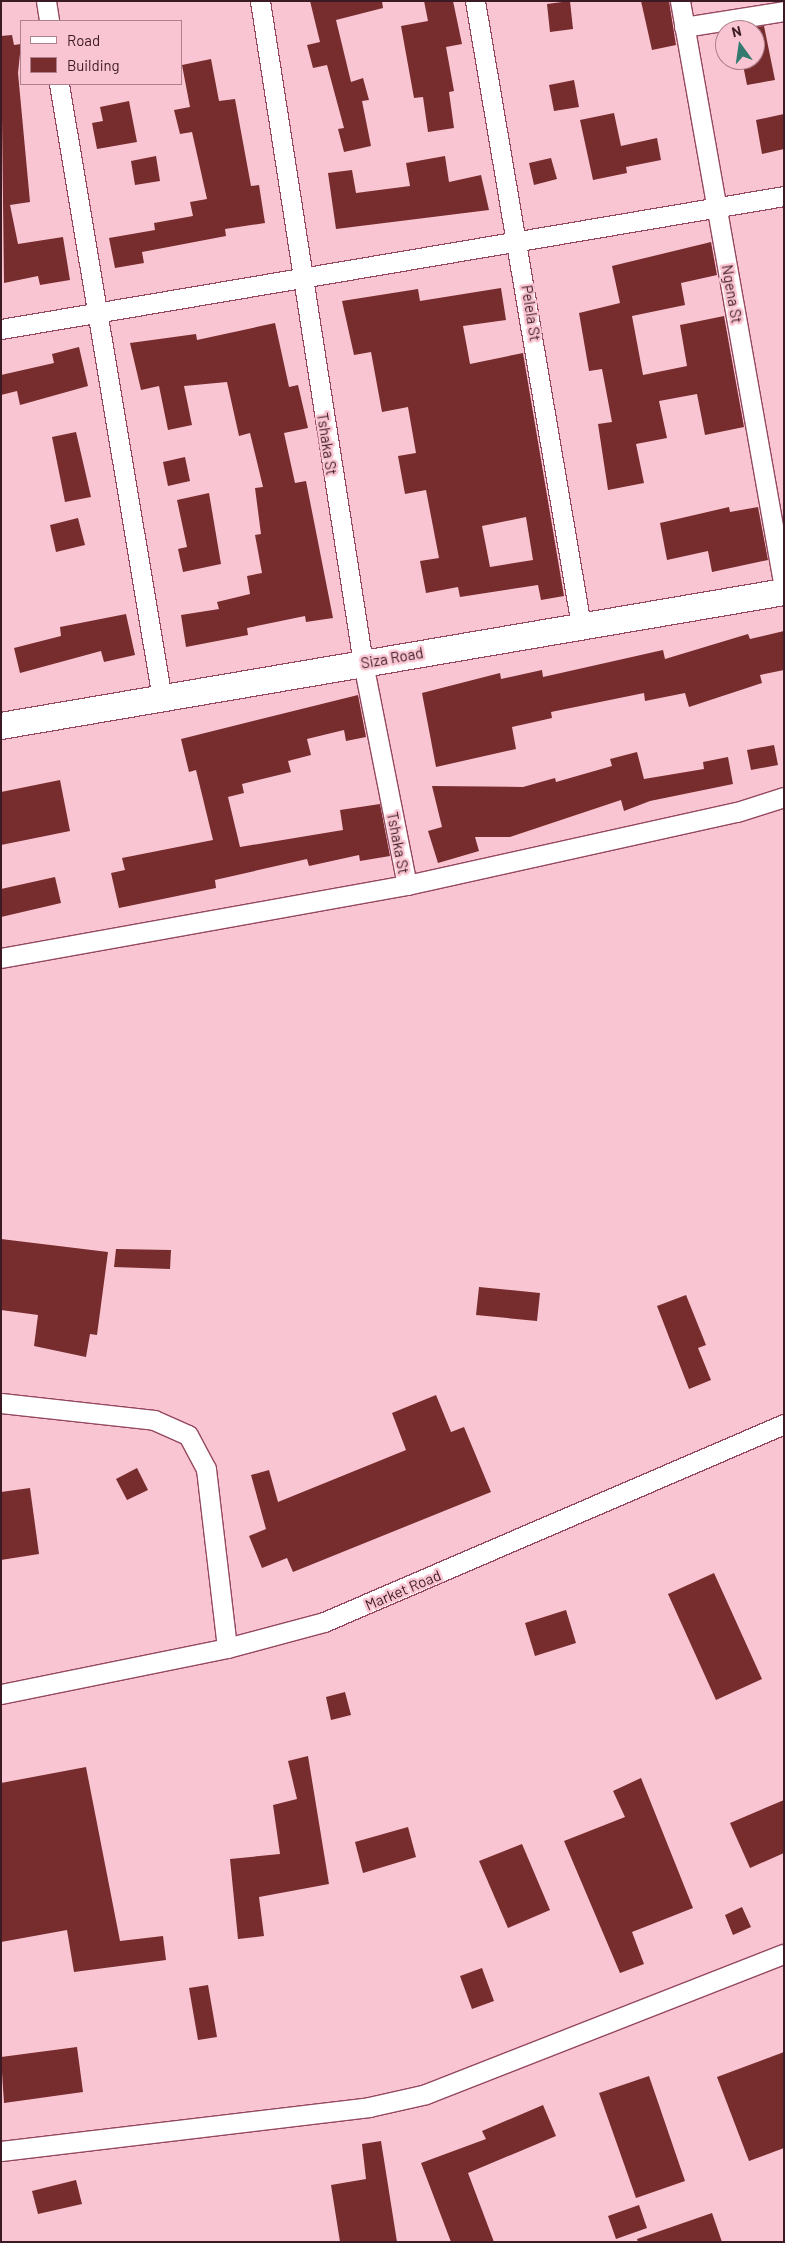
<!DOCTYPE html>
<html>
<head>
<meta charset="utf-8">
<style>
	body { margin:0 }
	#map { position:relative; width:785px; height:2243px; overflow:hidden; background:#fac5d2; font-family:Barlow,sans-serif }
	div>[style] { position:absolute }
	.building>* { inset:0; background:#772c2d }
	.roads { filter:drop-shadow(1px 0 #94485f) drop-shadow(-1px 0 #94485f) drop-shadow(0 1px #94485f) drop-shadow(0 -1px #94485f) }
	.street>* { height:19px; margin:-9.5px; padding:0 9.5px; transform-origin:9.5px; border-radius:9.5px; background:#fff }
	.secondary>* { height:26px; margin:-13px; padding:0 13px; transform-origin:13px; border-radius:13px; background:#fff }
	span { translate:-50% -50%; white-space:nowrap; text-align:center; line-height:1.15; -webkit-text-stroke:5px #fac5d2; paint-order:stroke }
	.street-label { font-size:15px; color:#3b1a24 }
	.frame { position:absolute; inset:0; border:2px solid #3b1a24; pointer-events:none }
	.legend { position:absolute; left:20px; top:20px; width:162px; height:65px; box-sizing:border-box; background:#fac5d2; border:1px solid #ae818c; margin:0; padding:6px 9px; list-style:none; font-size:15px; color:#3b1a24 }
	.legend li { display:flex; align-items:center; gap:10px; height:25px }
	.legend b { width:25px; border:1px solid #ae818c }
	.north { position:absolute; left:715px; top:20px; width:50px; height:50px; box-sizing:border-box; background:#fac5d2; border:1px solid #ae818c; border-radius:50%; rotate:346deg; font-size:14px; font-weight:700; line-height:20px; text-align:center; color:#3b1a24 }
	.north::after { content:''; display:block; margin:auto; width:18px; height:22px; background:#33796e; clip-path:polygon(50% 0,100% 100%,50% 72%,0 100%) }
</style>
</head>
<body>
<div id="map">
	<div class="building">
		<i style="clip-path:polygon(310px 1px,382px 1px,383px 8px,336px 20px,351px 82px,363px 78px,369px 100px,362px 101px,371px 146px,344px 152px,338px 129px,344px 128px,327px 65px,313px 68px,307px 45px,320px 42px)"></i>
		<i style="clip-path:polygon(424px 1px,453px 1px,462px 44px,446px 47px,454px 91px,449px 92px,454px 128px,428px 132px,423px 97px,414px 98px,401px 26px,428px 21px)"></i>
		<i style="clip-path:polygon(570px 1px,573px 29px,550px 32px,547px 4px)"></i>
		<i style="clip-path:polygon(641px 1px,669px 1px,676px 45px,652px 50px)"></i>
		<i style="clip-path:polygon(764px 26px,775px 80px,747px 85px,742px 60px,755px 60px,755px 27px)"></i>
		<i style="clip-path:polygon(12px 35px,14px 45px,21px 44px,18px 73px,30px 202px,10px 205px,18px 244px,63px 237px,70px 280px,40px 285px,38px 276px,4px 283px,1px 36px)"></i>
		<i style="clip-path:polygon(211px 59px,219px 101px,235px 99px,251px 186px,259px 185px,265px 223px,225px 229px,226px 236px,142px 252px,144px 263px,115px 268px,109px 238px,155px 230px,154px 223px,193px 216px,190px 202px,207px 199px,192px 132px,180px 134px,174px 110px,190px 107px,182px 65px)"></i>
		<i style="clip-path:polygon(574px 80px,579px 107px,554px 111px,549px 85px)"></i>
		<i style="clip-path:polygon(129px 101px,137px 142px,97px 149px,92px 123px,103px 121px,100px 107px)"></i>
		<i style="clip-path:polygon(614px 113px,621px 146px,657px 138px,661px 160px,626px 167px,627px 173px,593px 180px,580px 120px)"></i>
		<i style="clip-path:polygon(784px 114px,784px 149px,762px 154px,756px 120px)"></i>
		<i style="clip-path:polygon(156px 156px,160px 181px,135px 185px,131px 161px)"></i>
		<i style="clip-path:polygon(445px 156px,449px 182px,481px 175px,489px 210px,336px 229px,328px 173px,352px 170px,356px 193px,410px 186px,406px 163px)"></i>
		<i style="clip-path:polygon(551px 158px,557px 179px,534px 185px,529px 163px)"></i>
		<i style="clip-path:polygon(711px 242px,717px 275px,681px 283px,685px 305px,632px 316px,643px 375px,687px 366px,680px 325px,724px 316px,744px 427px,705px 435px,697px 394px,659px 401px,667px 438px,636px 444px,644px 483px,608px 490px,598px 424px,612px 422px,602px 369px,589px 371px,579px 313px,620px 303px,612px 266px)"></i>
		<i style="clip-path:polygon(evenodd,501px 288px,506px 320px,463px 326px,470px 364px,523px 353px,564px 596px,541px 600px,538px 585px,460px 597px,458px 587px,426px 593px,420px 561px,439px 558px,426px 490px,405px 494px,398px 456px,416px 453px,408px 407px,382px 412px,371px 352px,354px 355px,342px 301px,418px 289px,420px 301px,501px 288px,526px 517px,533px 560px,490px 567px,482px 526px,526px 517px)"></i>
		<i style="clip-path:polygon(275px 323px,289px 387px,298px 385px,308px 428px,284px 433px,295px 483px,306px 481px,333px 618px,306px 622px,305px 616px,247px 628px,248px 635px,186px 647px,181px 615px,219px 609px,217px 602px,250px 594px,247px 576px,262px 573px,255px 535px,261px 534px,255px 488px,263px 487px,250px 433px,239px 436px,227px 382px,184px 386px,192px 425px,168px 430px,159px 386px,141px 390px,130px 343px,196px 334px,197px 340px)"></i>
		<i style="clip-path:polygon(79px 347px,88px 386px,20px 405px,17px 391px,1px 395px,1px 375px,54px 363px,52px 354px)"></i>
		<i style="clip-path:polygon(76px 432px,91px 497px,65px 502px,52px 437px)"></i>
		<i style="clip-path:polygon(185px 457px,190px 481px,168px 486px,163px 462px)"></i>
		<i style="clip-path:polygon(209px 493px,221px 564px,183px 572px,178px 549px,187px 547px,177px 500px)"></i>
		<i style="clip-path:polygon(729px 507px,730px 512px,758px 507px,768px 560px,712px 572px,708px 551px,667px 560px,660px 523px)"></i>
		<i style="clip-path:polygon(78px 518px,85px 545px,56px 552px,50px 525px)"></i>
		<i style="clip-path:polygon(126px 614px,135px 655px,104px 662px,101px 651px,20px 673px,14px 648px,61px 636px,60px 627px)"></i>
		<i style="clip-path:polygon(784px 631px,784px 670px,760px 675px,762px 683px,689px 707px,685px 693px,645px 701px,644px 693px,551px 712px,552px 718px,512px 727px,516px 749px,436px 767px,422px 693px,500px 673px,501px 679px,542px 670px,543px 677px,663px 650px,665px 659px,748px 634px,750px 639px)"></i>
		<i style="clip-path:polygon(358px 695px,366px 737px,346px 741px,344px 730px,307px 739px,311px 755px,288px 761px,291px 772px,242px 784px,244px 793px,228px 797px,240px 847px,343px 830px,340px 810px,380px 804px,390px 856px,360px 861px,359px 855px,309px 866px,307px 859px,215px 880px,216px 888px,119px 908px,111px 873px,125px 870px,122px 858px,213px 840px,196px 770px,189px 772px,181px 739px)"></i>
		<i style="clip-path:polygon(774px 745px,778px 765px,751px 770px,747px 750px)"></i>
		<i style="clip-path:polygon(637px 752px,644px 779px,704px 769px,703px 762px,728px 757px,733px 784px,650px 801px,624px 811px,621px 800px,510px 837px,475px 837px,479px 851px,438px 863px,428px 831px,442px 827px,432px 786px,523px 787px,555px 778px,556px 782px,612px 766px,610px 759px)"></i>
		<i style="clip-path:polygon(60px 780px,70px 831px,1px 845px,1px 792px)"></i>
		<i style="clip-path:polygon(55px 877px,61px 903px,1px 917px,1px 889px)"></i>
		<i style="clip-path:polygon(1px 1239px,108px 1252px,97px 1335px,90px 1334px,86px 1357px,34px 1346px,38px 1315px,1px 1310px)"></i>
		<i style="clip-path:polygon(116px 1249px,171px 1250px,170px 1269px,114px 1267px)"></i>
		<i style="clip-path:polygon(479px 1287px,540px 1293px,537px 1321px,476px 1315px)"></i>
		<i style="clip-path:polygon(686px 1295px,706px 1345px,698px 1348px,711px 1380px,689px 1389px,657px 1306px)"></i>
		<i style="clip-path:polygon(436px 1395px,451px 1432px,464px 1427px,491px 1492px,293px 1572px,287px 1558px,262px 1568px,249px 1536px,266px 1529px,251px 1475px,269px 1470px,278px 1502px,406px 1450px,392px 1413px)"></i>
		<i style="clip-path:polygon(137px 1468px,148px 1490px,127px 1500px,116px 1479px)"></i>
		<i style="clip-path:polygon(30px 1488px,39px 1554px,1px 1560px,1px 1492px)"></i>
		<i style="clip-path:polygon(714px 1573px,762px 1679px,716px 1700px,668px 1594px)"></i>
		<i style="clip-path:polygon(566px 1610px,576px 1643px,535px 1656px,525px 1623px)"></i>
		<i style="clip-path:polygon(345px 1692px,351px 1715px,331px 1720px,326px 1697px)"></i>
		<i style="clip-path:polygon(308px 1756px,329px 1884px,259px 1897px,264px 1936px,238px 1939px,230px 1859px,280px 1854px,273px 1805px,297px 1799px,288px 1761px)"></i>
		<i style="clip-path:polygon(86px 1767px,120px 1941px,163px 1936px,166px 1960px,74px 1972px,67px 1930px,1px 1942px,1px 1783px)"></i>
		<i style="clip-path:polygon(641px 1778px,693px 1908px,632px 1932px,644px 1964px,620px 1973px,564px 1841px,625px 1817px,613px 1791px)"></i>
		<i style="clip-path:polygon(784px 1800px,784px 1853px,750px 1868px,730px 1823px)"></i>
		<i style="clip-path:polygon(408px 1827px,416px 1857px,363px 1873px,355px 1842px)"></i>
		<i style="clip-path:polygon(522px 1844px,550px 1910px,508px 1928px,479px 1861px)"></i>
		<i style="clip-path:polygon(742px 1907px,751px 1927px,733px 1935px,725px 1915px)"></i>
		<i style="clip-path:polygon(482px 1968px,494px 2001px,472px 2009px,460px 1976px)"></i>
		<i style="clip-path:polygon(208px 1985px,217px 2037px,198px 2040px,189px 1988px)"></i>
		<i style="clip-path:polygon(77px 2047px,83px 2092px,4px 2103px,1px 2057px)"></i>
		<i style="clip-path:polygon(784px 2052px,784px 2148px,749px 2161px,717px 2077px)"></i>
		<i style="clip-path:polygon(649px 2076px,685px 2181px,636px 2198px,599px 2093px)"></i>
		<i style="clip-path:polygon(543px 2105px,556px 2136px,468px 2173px,494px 2242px,451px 2242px,421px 2163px,486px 2139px,482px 2131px)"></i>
		<i style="clip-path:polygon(381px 2141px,397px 2242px,340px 2242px,331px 2185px,366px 2179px,362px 2144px)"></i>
		<i style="clip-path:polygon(76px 2180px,82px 2204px,38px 2214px,32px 2191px)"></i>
		<i style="clip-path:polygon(639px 2205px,647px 2228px,616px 2239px,608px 2216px)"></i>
		<i style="clip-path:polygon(712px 2213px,722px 2242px,638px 2242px,637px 2239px)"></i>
	</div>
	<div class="roads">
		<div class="street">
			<i style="left:46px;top:1px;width:20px;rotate:81deg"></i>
			<i style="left:260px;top:1px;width:670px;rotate:81.16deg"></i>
			<i style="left:363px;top:663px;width:226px;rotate:78.8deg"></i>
			<i style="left:475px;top:1px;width:634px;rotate:80.37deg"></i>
			<i style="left:680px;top:1px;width:596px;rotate:79.95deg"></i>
			<i style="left:684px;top:27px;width:101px;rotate:-9.1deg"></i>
			<i style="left:59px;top:84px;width:624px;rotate:80.49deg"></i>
			<i style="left:1px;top:329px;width:794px;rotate:-9.64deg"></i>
			<i style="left:1px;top:958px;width:413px;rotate:-10.2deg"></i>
			<i style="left:407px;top:885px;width:338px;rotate:-12.5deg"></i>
			<i style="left:737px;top:812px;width:49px;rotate:-17.7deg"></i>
			<i style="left:1px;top:1403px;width:154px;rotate:6.3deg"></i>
			<i style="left:154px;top:1420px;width:37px;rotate:24deg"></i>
			<i style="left:188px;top:1435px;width:38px;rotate:62deg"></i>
			<i style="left:206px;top:1469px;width:180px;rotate:83.3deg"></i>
			<i style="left:1px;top:1694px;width:231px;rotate:-11.5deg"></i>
			<i style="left:227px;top:1648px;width:100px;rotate:-15deg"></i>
			<i style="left:324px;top:1622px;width:501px;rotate:-23.29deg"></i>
			<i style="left:1px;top:2151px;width:371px;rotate:-6.8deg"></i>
			<i style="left:369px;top:2107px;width:58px;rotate:-12.8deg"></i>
			<i style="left:426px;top:2094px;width:384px;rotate:-21.4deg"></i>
		</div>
		<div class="secondary">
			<i style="left:1px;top:726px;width:794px;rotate:-9.71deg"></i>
		</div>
	</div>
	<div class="street-label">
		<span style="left:732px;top:294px;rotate:80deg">Ngena St</span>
		<span style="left:531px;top:313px;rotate:81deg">Pelela St</span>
		<span style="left:327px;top:444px;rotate:81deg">Tshaka St</span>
		<span style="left:392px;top:658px;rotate:-10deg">Siza Road</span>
		<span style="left:398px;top:843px;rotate:79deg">Tshaka St</span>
		<span style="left:403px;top:1590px;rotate:-23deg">Market Road</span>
	</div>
	<div class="frame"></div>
	<ul class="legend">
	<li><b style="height:6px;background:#fff"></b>Road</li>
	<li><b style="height:14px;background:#772c2d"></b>Building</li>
	</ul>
	<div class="north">N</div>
</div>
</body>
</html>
